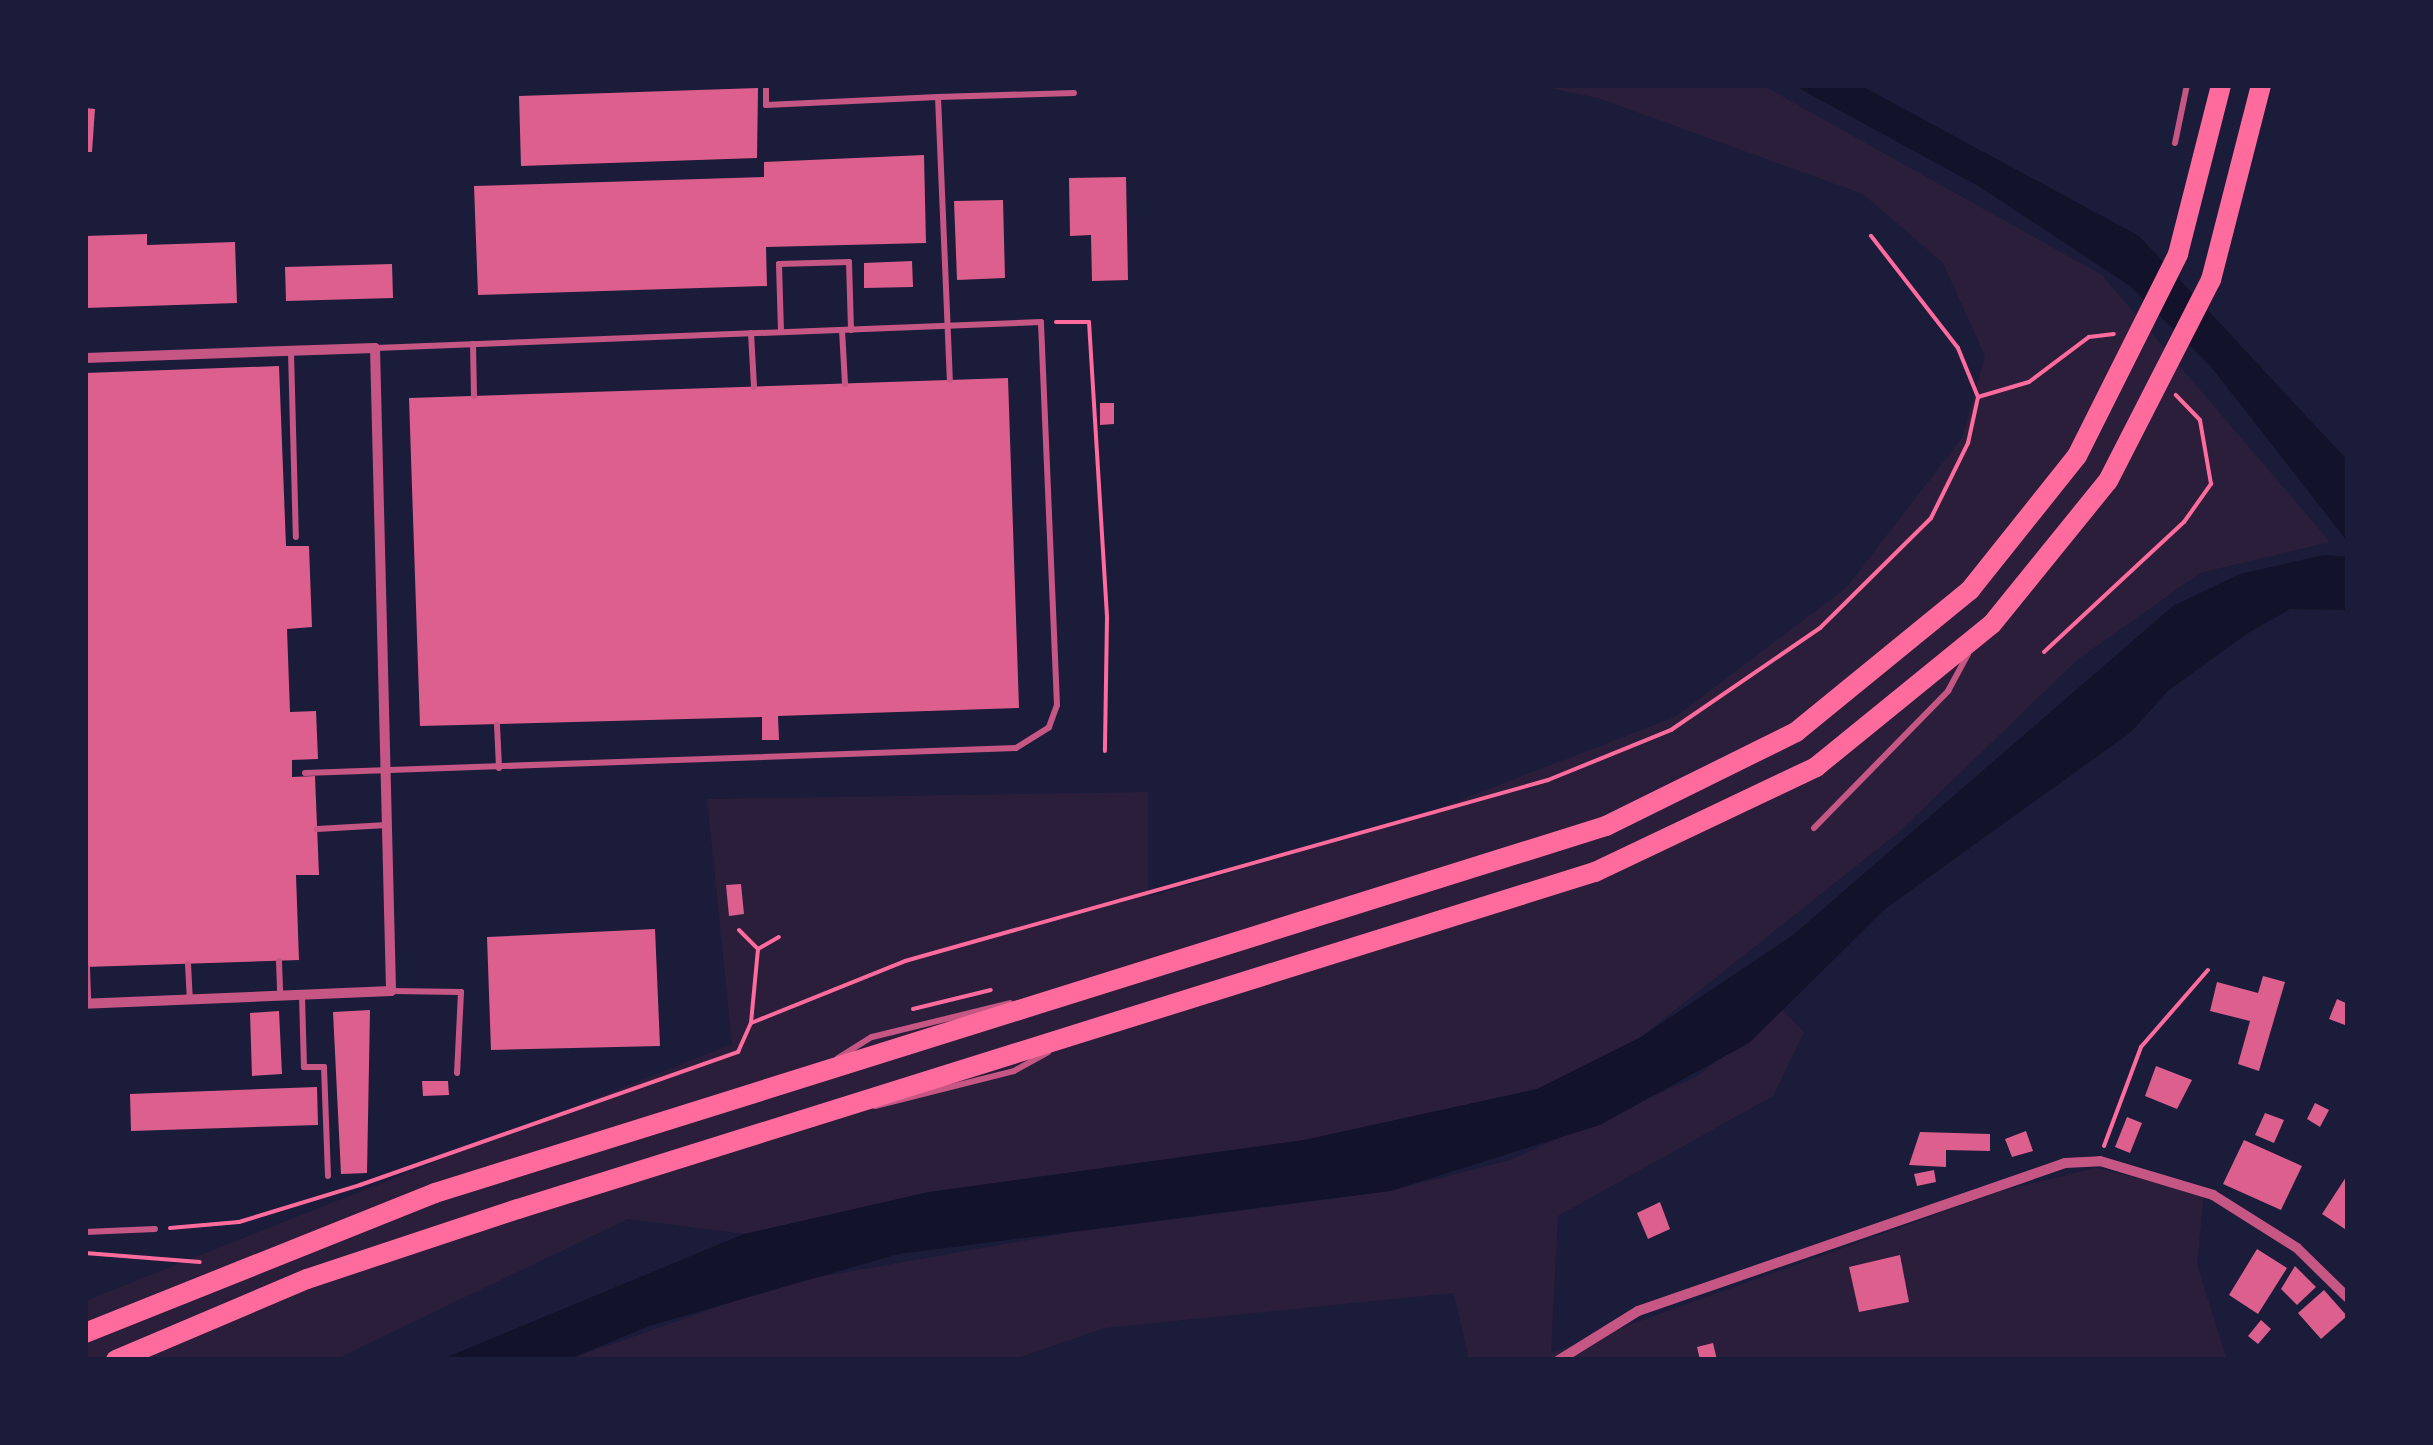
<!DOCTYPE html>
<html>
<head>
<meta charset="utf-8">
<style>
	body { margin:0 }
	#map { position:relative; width:2433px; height:1445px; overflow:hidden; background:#1b1b3a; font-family:"Fira Sans",sans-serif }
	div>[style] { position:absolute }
	.green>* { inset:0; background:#2a1e3b }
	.water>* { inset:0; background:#12122b }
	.building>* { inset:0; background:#dd5f8e }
	.path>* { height:4px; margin:-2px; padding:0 2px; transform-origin:2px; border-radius:2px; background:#ff6b9d }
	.service>* { height:6px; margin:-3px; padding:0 3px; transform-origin:3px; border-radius:3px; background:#c65784 }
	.minor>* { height:10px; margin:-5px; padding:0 5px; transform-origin:5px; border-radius:5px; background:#c65784 }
	.primary>* { height:20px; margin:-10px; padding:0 10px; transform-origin:10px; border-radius:10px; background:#ff6b9d }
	span { translate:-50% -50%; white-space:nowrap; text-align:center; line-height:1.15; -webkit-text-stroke:8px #1b1b3a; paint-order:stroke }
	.frame { position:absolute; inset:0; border:88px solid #1b1b3a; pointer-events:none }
</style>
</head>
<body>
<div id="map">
	<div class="green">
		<i style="clip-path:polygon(1535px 85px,1762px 85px,2102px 275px,2330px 542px,2200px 573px,2077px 660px,1900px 831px,1641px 1037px,1537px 1089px,1304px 1140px,929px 1192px,744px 1234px,628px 1219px,334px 1360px,85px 1360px,85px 1301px,732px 1044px,707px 799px,1148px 792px,1148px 897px,1411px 819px,1675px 717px,1846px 588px,1962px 438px,1985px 356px,1943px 263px,1863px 194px,1598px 98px)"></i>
		<i style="clip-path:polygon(1782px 1009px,1804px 1032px,1773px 1096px,1558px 1216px,1551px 1353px,2004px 1190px,2096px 1168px,2204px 1194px,2197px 1264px,2227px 1360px,1469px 1360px,1454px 1293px,1105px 1328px,1012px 1360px,567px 1360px,785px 1283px,1068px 1233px,1390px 1191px,1510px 1160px,1696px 1077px)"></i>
	</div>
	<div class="water">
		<i style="clip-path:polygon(1793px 85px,1860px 85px,2139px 236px,2348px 461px,2348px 542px,2212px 368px,2130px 286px,1980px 187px)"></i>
		<i style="clip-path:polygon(2324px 555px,2348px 557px,2348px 610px,2290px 609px,2248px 633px,2169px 690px,2131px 732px,1885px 909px,1749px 1043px,1600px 1125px,1390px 1191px,898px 1254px,649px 1326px,567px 1360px,440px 1360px,744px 1234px,929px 1192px,1304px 1140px,1537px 1089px,1641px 1037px,1793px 935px,2173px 606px,2240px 574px)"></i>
	</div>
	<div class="building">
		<i style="clip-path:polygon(758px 88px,757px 158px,521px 166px,519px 96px)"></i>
		<i style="clip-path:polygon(85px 108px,95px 109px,92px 152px,85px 152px)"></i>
		<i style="clip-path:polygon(924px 155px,926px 243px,766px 247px,767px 286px,478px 295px,474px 186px,764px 177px,764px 162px)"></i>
		<i style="clip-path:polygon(1126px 177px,1128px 280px,1092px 281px,1091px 235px,1070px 236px,1069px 178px)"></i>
		<i style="clip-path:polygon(1003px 200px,1005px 278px,957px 280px,954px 201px)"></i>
		<i style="clip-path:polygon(147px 234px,147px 245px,235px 242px,237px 303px,85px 308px,85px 236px)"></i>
		<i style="clip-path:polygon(912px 261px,913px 287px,864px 288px,864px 263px)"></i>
		<i style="clip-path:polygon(392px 264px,393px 298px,286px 301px,285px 267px)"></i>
		<i style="clip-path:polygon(279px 366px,286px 546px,309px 546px,312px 627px,287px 629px,290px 712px,316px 711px,318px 759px,292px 760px,292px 777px,315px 776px,319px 875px,296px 875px,299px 960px,85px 967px,85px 373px)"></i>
		<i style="clip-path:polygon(1008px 378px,1019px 708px,778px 716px,779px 740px,762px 740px,762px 717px,420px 726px,409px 398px)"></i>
		<i style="clip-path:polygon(1100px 403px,1114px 403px,1114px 424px,1100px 425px)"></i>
		<i style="clip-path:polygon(741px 884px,744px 914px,729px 916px,726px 885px)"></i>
		<i style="clip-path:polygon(655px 929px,660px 1046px,491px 1050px,487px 937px)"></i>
		<i style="clip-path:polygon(2263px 976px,2285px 982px,2259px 1071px,2238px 1064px,2250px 1021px,2210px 1011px,2217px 982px,2258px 993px)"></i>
		<i style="clip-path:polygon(2337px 999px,2348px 1004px,2345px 1025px,2329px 1019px)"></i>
		<i style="clip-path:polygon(370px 1010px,367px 1173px,341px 1174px,333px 1012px)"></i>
		<i style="clip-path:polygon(279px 1011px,282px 1074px,252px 1076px,250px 1013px)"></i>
		<i style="clip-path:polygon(2156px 1066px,2192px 1080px,2177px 1109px,2145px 1096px)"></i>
		<i style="clip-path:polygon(422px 1081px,448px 1081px,449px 1095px,423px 1096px)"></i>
		<i style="clip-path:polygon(317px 1087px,318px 1125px,131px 1131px,130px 1094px)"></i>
		<i style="clip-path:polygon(2315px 1103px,2329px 1110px,2320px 1127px,2307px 1119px)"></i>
		<i style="clip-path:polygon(2265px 1113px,2284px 1120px,2274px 1143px,2255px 1135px)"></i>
		<i style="clip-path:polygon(2127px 1117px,2142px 1123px,2130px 1153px,2115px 1147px)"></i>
		<i style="clip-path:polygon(2026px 1131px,2033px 1151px,2012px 1157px,2005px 1139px)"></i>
		<i style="clip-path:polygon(1920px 1132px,1990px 1134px,1990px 1151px,1946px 1150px,1946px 1167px,1909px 1165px)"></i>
		<i style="clip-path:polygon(2244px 1140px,2302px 1166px,2281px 1210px,2223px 1184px)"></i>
		<i style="clip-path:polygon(1934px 1170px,1936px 1182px,1917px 1186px,1914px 1174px)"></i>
		<i style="clip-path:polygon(2348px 1174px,2348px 1231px,2322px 1214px)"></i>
		<i style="clip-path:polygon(1660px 1202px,1670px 1229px,1648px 1239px,1637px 1213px)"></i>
		<i style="clip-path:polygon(2257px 1249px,2287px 1268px,2258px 1314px,2229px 1295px)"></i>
		<i style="clip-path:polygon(1900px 1255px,1909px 1302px,1859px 1312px,1849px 1267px)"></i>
		<i style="clip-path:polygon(2295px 1266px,2316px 1287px,2297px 1305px,2281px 1289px)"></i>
		<i style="clip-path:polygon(2324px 1290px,2347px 1316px,2321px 1339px,2298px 1313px)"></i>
		<i style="clip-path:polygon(2261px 1320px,2271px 1329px,2258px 1344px,2248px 1336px)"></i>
		<i style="clip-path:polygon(1713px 1343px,1717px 1360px,1700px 1360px,1697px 1347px)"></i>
	</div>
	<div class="path">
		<i style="left:1056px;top:322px;width:33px"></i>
		<i style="left:1089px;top:322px;width:297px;rotate:86.5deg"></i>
		<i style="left:1107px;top:618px;width:133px;rotate:90.9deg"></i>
		<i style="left:1978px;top:397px;width:53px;rotate:-16.4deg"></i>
		<i style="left:2029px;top:382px;width:75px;rotate:-36.9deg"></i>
		<i style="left:2089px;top:337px;width:25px;rotate:-7deg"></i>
		<i style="left:2044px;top:652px;width:191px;rotate:-42.9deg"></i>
		<i style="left:2184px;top:522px;width:47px;rotate:-54.6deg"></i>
		<i style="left:2211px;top:484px;width:65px;rotate:-99.8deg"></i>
		<i style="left:2200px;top:420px;width:35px;rotate:-134deg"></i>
		<i style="left:739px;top:930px;width:27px;rotate:45deg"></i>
		<i style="left:913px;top:1009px;width:80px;rotate:-13.7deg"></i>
		<i style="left:751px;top:1023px;width:166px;rotate:-21.9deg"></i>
		<i style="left:905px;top:961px;width:668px;rotate:-15.72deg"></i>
		<i style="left:1548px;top:780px;width:133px;rotate:-22.1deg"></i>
		<i style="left:1671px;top:730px;width:181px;rotate:-34.4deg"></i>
		<i style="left:1820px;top:628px;width:156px;rotate:-44.7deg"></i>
		<i style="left:1931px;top:518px;width:84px;rotate:-63.7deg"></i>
		<i style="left:1968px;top:443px;width:47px;rotate:-77.7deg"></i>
		<i style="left:1978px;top:397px;width:53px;rotate:-112.2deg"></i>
		<i style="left:1958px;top:348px;width:142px;rotate:-127.8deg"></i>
		<i style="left:2104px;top:1146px;width:106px;rotate:-69.5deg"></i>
		<i style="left:2141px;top:1047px;width:102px;rotate:-49deg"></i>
		<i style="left:170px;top:1228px;width:69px;rotate:-5deg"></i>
		<i style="left:239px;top:1222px;width:127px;rotate:-17deg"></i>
		<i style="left:360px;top:1185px;width:401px;rotate:-19.4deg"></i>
		<i style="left:738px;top:1052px;width:32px;rotate:-66deg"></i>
		<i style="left:751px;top:1023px;width:74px;rotate:-84.6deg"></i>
		<i style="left:758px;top:949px;width:24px;rotate:-30deg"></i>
		<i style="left:85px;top:1253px;width:115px;rotate:4.5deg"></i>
	</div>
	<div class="service">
		<i style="left:766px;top:85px;width:20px;rotate:90deg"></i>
		<i style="left:766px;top:105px;width:172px;rotate:-2.7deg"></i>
		<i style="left:938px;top:97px;width:283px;rotate:87.6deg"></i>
		<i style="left:938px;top:97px;width:136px;rotate:-1.7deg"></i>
		<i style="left:2175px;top:143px;width:59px;rotate:-78.3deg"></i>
		<i style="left:842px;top:330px;width:54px;rotate:86.8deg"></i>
		<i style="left:781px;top:332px;width:68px;rotate:-91.7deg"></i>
		<i style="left:779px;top:264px;width:70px;rotate:-1.6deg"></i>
		<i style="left:849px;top:262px;width:68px;rotate:88.3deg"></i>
		<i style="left:751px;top:333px;width:54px;rotate:86.8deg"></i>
		<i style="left:473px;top:344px;width:52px;rotate:88.9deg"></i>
		<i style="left:291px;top:352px;width:185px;rotate:88.5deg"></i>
		<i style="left:497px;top:725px;width:43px;rotate:87.3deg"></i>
		<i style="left:305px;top:773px;width:711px;rotate:-2.01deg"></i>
		<i style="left:1016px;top:748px;width:39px;rotate:-32deg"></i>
		<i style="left:1049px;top:727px;width:23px;rotate:-70deg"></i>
		<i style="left:1057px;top:705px;width:383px;rotate:-92.4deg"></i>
		<i style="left:1041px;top:322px;width:666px;rotate:177.76deg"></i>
		<i style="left:1814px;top:828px;width:192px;rotate:-45.6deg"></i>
		<i style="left:1948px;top:691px;width:42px;rotate:-61.6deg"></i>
		<i style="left:317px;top:829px;width:70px;rotate:-3.3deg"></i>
		<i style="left:279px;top:961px;width:34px;rotate:88deg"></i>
		<i style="left:188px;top:964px;width:35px;rotate:87deg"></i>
		<i style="left:87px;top:967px;width:37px;rotate:88deg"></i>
		<i style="left:392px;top:991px;width:69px;rotate:0.8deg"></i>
		<i style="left:461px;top:992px;width:81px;rotate:92.8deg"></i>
		<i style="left:302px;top:996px;width:71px;rotate:88.4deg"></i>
		<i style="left:304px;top:1067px;width:20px"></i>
		<i style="left:324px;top:1067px;width:109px;rotate:87.9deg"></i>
		<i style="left:838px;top:1058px;width:40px;rotate:-32deg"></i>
		<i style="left:872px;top:1037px;width:142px;rotate:-13.8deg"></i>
		<i style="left:875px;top:1106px;width:143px;rotate:-14.1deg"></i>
		<i style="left:1014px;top:1071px;width:39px;rotate:-29deg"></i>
		<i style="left:85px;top:1232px;width:70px;rotate:-2.5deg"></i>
	</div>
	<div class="minor">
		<i style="left:85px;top:358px;width:290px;rotate:-2deg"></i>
		<i style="left:375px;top:348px;width:643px;rotate:88.57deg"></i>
		<i style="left:391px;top:991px;width:306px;rotate:177.6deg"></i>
		<i style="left:1559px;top:1360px;width:93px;rotate:-31.8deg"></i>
		<i style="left:1638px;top:1311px;width:452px;rotate:-19.1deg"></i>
		<i style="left:2065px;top:1163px;width:35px;rotate:-3deg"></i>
		<i style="left:2100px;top:1161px;width:118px;rotate:16.7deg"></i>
		<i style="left:2213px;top:1195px;width:99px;rotate:32.2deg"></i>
		<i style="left:2297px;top:1248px;width:71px;rotate:44.4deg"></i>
	</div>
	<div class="primary">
		<i style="left:85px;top:1333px;width:377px;rotate:-21.8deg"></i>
		<i style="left:435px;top:1193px;width:1227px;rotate:-17.4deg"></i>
		<i style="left:1606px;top:826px;width:212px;rotate:-26.3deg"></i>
		<i style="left:1796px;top:732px;width:225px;rotate:-39.2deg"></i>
		<i style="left:1970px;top:590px;width:171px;rotate:-51.4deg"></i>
		<i style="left:2077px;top:456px;width:226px;rotate:-63.4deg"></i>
		<i style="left:2178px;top:254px;width:174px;rotate:-75.7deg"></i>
		<i style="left:116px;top:1360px;width:207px;rotate:-23deg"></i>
		<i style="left:307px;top:1279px;width:222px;rotate:-18.4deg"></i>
		<i style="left:518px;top:1209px;width:1128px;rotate:-17.38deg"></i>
		<i style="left:1595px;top:872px;width:245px;rotate:-25.4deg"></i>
		<i style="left:1816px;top:767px;width:227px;rotate:-39.1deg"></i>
		<i style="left:1992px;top:624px;width:184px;rotate:-51deg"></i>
		<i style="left:2108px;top:481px;width:226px;rotate:-62.9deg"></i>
		<i style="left:2211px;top:280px;width:201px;rotate:-75.6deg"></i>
	</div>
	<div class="frame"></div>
</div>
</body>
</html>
